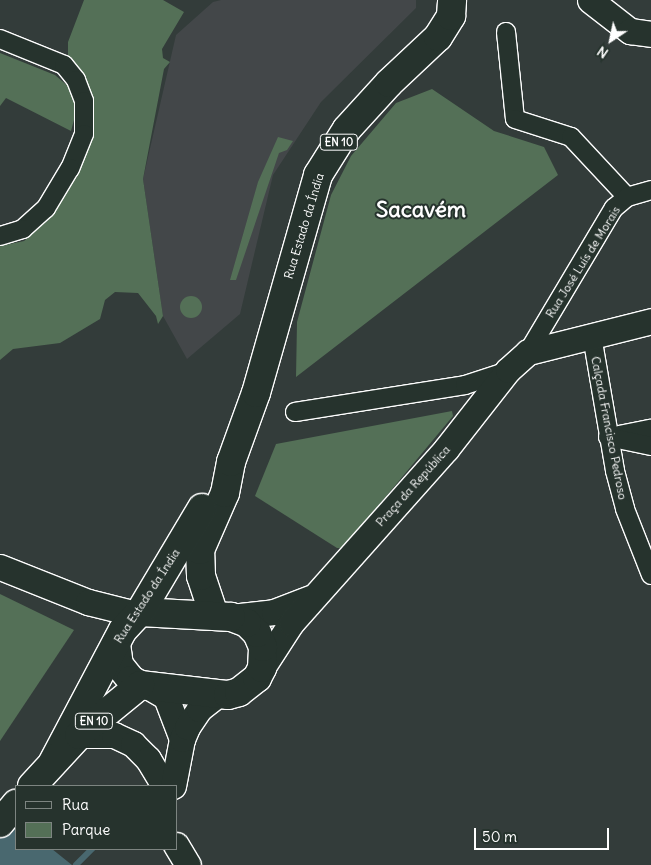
<!DOCTYPE html>
<html>
<head>
<meta charset="utf-8">
<style>
	body { margin:0 }
	#map { position:relative; width:651px; height:865px; overflow:hidden; background:#333c3a; font-family:Delius,sans-serif }
	div>[style] { position:absolute }
	.built>* { inset:0; background:#434749 }
	.green>* { inset:0; background:#547057 }
	.round { border-radius:50% }
	.water>* { inset:0; background:#49686f }
	.stream>* { height:5.5px; margin:-2.75px; padding:0 2.75px; transform-origin:2.75px; border-radius:2.75px; background:#49686f }
	.roads { filter:drop-shadow(1px 0 #fff) drop-shadow(-1px 0 #fff) drop-shadow(0 1px #fff) drop-shadow(0 -1px #fff) }
	.street>* { height:18px; margin:-9px; padding:0 9px; transform-origin:9px; border-radius:9px; background:#26332d }
	.secondary>* { height:25px; margin:-12.5px; padding:0 12.5px; transform-origin:12.5px; border-radius:12.5px; background:#26332d }
	.primary>* { height:28px; margin:-14px; padding:0 14px; transform-origin:14px; border-radius:14px; background:#26332d }
	span { translate:-50% -50%; white-space:nowrap; text-align:center; line-height:1.15; -webkit-text-stroke:4px #26332d; paint-order:stroke }
	.shield-label span { padding:1px 4px; background:#26332d; border:1px solid; border-radius:4px; -webkit-text-stroke-width:0 }
	.shield-label { font-size:11px; color:#fff; font-weight:700 }
	.street-label { font-size:12px; color:#fff }
	.town-label { font-size:22px; color:#fff; font-weight:700 }
	.legend { position:absolute; left:15px; top:785px; width:162px; height:65px; box-sizing:border-box; background:#26332d; border:1px solid #7d8581; margin:0; padding:6px 9px; list-style:none; font-size:15px; color:#fff }
	.legend li { display:flex; align-items:center; gap:10px; height:25px }
	.legend b { width:25px; border:1px solid #7d8581 }
	.north { position:absolute; left:586px; top:15px; width:50px; height:50px; -webkit-text-stroke:4px #26332d; paint-order:stroke; rotate:214deg; font-size:14px; font-weight:700; line-height:20px; text-align:center; color:#fff }
	.north::after { content:''; display:block; margin:auto; width:18px; height:22px; background:#fff; clip-path:polygon(50% 0,100% 100%,50% 72%,0 100%) }
	.scale { position:absolute; left:474px; top:828px; width:135px; height:22px; box-sizing:border-box; border:2px solid #fff; border-top:0; padding-left:6px; font-size:15px; line-height:18px; white-space:nowrap; color:#fff; -webkit-text-stroke:4px #26332d; paint-order:stroke }
</style>
</head>
<body>
<div id="map">
	<div class="built">
		<i style="clip-path:polygon(221px 0,416px 0,416px 8px,321px 102px,273px 175px,240px 314px,187px 359px,163px 316px,143px 179px,176px 35px,213px 2px)"></i>
	</div>
	<div class="green">
		<i style="clip-path:polygon(84px 0,163px 0,184px 12px,162px 49px,163px 58px,170px 62px,164px 69px,143px 179px,163px 316px,158px 324px,156px 316px,138px 293px,115px 292px,105px 300px,100px 319px,60px 343px,13px 349px,0 360px,0 246px,24px 241px,48px 220px,77px 177px,90px 143px,94px 104px,85px 76px,68px 57px,68px 42px)"></i>
		<i style="clip-path:polygon(0 53px,55px 75px,69px 87px,77px 109px,71px 131px,6px 98px,0 106px)"></i>
		<i style="clip-path:polygon(432px 89px,494px 131px,544px 147px,558px 175px,296px 377px,297px 322px,331px 195px,351px 156px,396px 103px)"></i>
		<i style="clip-path:polygon(278px 137px,293px 141px,287px 150px,279px 153px,236px 280px,230px 280px,258px 182px)"></i>
		<i class="round" style="left:180px;top:296px;width:22px;height:22px"></i>
		<i style="clip-path:polygon(452px 411px,453px 416px,343px 548px,337px 548px,255px 496px,276px 444px)"></i>
		<i style="clip-path:polygon(0 594px,74px 630px,0 741px)"></i>
	</div>
	<div class="water">
		<i style="clip-path:polygon(0 807px,16px 820px,16px 849px,52px 849px,72px 865px,0 865px)"></i>
	</div>
	<div class="stream">
		<i style="left:76px;top:865px;width:23px;rotate:-45deg"></i>
	</div>
	<div class="roads">
		<div class="street">
			<i style="left:506px;top:32px;width:87px;rotate:84.1deg"></i>
			<i style="left:515px;top:119px;width:59px;rotate:17.8deg"></i>
			<i style="left:571px;top:137px;width:82px;rotate:47deg"></i>
			<i style="left:0;top:39px;width:69px;rotate:22.1deg"></i>
			<i style="left:64px;top:65px;width:19px;rotate:51deg"></i>
			<i style="left:76px;top:80px;width:22px;rotate:69deg"></i>
			<i style="left:84px;top:101px;width:33px;rotate:90deg"></i>
			<i style="left:84px;top:134px;width:37px;rotate:112deg"></i>
			<i style="left:70px;top:168px;width:47px;rotate:121deg"></i>
			<i style="left:46px;top:208px;width:31px;rotate:138deg"></i>
			<i style="left:23px;top:229px;width:24px;rotate:163deg"></i>
			<i style="left:592px;top:336px;width:137px;rotate:80.3deg"></i>
			<i style="left:615px;top:471px;width:39px;rotate:75deg"></i>
			<i style="left:625px;top:509px;width:71px;rotate:68.5deg"></i>
			<i style="left:528px;top:352px;width:168px;rotate:-59.2deg"></i>
			<i style="left:614px;top:208px;width:17px;rotate:-40deg"></i>
			<i style="left:627px;top:197px;width:25px;rotate:-16deg"></i>
			<i style="left:295px;top:412px;width:172px;rotate:-9deg"></i>
			<i style="left:465px;top:385px;width:45px;rotate:-18deg"></i>
			<i style="left:619px;top:435px;width:33px;rotate:-11deg"></i>
			<i style="left:608px;top:437px;width:44px;rotate:11.8deg"></i>
		</div>
		<div class="secondary">
			<i style="left:590px;top:0;width:51px;rotate:37.8deg"></i>
			<i style="left:630px;top:31px;width:21px;rotate:8deg"></i>
			<i style="left:0;top:567px;width:95px;rotate:21.7deg"></i>
			<i style="left:88px;top:602px;width:49px;rotate:14deg"></i>
			<i style="left:231px;top:617px;width:43px;rotate:-6.6deg"></i>
			<i style="left:274px;top:612px;width:39px;rotate:-21deg"></i>
			<i style="left:262px;top:668px;width:54px;rotate:-57.2deg"></i>
			<i style="left:291px;top:623px;width:233px;rotate:-48.3deg"></i>
			<i style="left:446px;top:449px;width:100px;rotate:-51.9deg"></i>
			<i style="left:508px;top:370px;width:27px;rotate:-42deg"></i>
			<i style="left:528px;top:352px;width:127px;rotate:-14.1deg"></i>
			<i style="left:149px;top:687px;width:20px;rotate:30deg"></i>
			<i style="left:166px;top:697px;width:45px;rotate:69.1deg"></i>
			<i style="left:79px;top:735px;width:35px"></i>
			<i style="left:114px;top:735px;width:21px;rotate:25deg"></i>
			<i style="left:133px;top:744px;width:21px;rotate:45deg"></i>
			<i style="left:148px;top:759px;width:31px;rotate:59deg"></i>
			<i style="left:173px;top:786px;width:48px;rotate:-79.2deg"></i>
			<i style="left:182px;top:739px;width:13px;rotate:-67deg"></i>
			<i style="left:187px;top:727px;width:22px;rotate:-56deg"></i>
			<i style="left:199px;top:709px;width:24px;rotate:-38deg"></i>
			<i style="left:176px;top:845px;width:23px;rotate:59deg"></i>
		</div>
		<div class="primary">
			<i style="left:214px;top:615px;width:41px;rotate:-108.4deg"></i>
			<i style="left:201px;top:576px;width:26px;rotate:-92deg"></i>
			<i style="left:200px;top:550px;width:62px;rotate:-66.3deg"></i>
			<i style="left:225px;top:493px;width:32px;rotate:-79deg"></i>
			<i style="left:231px;top:462px;width:73px;rotate:-70.1deg"></i>
			<i style="left:256px;top:393px;width:227px;rotate:-74.1deg"></i>
			<i style="left:318px;top:175px;width:54px;rotate:-57.8deg"></i>
			<i style="left:347px;top:129px;width:62px;rotate:-47.6deg"></i>
			<i style="left:389px;top:83px;width:67px;rotate:-43.2deg"></i>
			<i style="left:438px;top:37px;width:25px;rotate:-58deg"></i>
			<i style="left:451px;top:16px;width:16px;rotate:-86deg"></i>
			<i style="left:116px;top:644px;width:21px;rotate:82deg"></i>
			<i style="left:119px;top:665px;width:19px;rotate:51deg"></i>
			<i style="left:131px;top:680px;width:10px;rotate:29deg"></i>
			<i style="left:140px;top:685px;width:89px;rotate:6.5deg"></i>
			<i style="left:228px;top:695px;width:11px;rotate:-15deg"></i>
			<i style="left:239px;top:692px;width:23px;rotate:-38deg"></i>
			<i style="left:257px;top:678px;width:11px;rotate:-63deg"></i>
			<i style="left:262px;top:668px;width:21px;rotate:-87deg"></i>
			<i style="left:263px;top:647px;width:15px;rotate:-113deg"></i>
			<i style="left:257px;top:633px;width:14px;rotate:-135deg"></i>
			<i style="left:247px;top:623px;width:17px;rotate:-159deg"></i>
			<i style="left:231px;top:617px;width:91px;rotate:-176.9deg"></i>
			<i style="left:53px;top:762px;width:149px;rotate:-62.1deg"></i>
			<i style="left:123px;top:630px;width:25px;rotate:-47deg"></i>
			<i style="left:140px;top:612px;width:121px;rotate:-59.2deg"></i>
			<i style="left:32px;top:786px;width:69px;rotate:-47.3deg"></i>
			<i style="left:79px;top:735px;width:79px;rotate:-39.3deg"></i>
			<i style="left:0;top:823px;width:25px;rotate:-50deg"></i>
		</div>
	</div>
	<div class="shield-label">
		<span style="left:339px;top:142px">EN 10</span>
		<span style="left:94px;top:721px">EN 10</span>
	</div>
	<div class="street-label">
		<span style="left:304px;top:226px;rotate:-73deg">Rua Estado da Índia</span>
		<span style="left:583px;top:262px;rotate:-58deg">Rua José Luís de Morais</span>
		<span style="left:609px;top:428px;rotate:79deg">Calçada Francisco Pedroso</span>
		<span style="left:413px;top:486px;rotate:-48deg">Praça da República</span>
		<span style="left:147px;top:596px;rotate:-57deg">Rua Estado da Índia</span>
	</div>
	<div class="town-label">
		<span style="left:421px;top:210px">Sacavém</span>
	</div>
	<ul class="legend">
	<li><b style="height:6px;background:#26332d"></b>Rua</li>
	<li><b style="height:14px;background:#547057"></b>Parque</li>
	</ul>
	<div class="north">N</div>
	<div class="scale">50 m</div>
</div>
</body>
</html>
